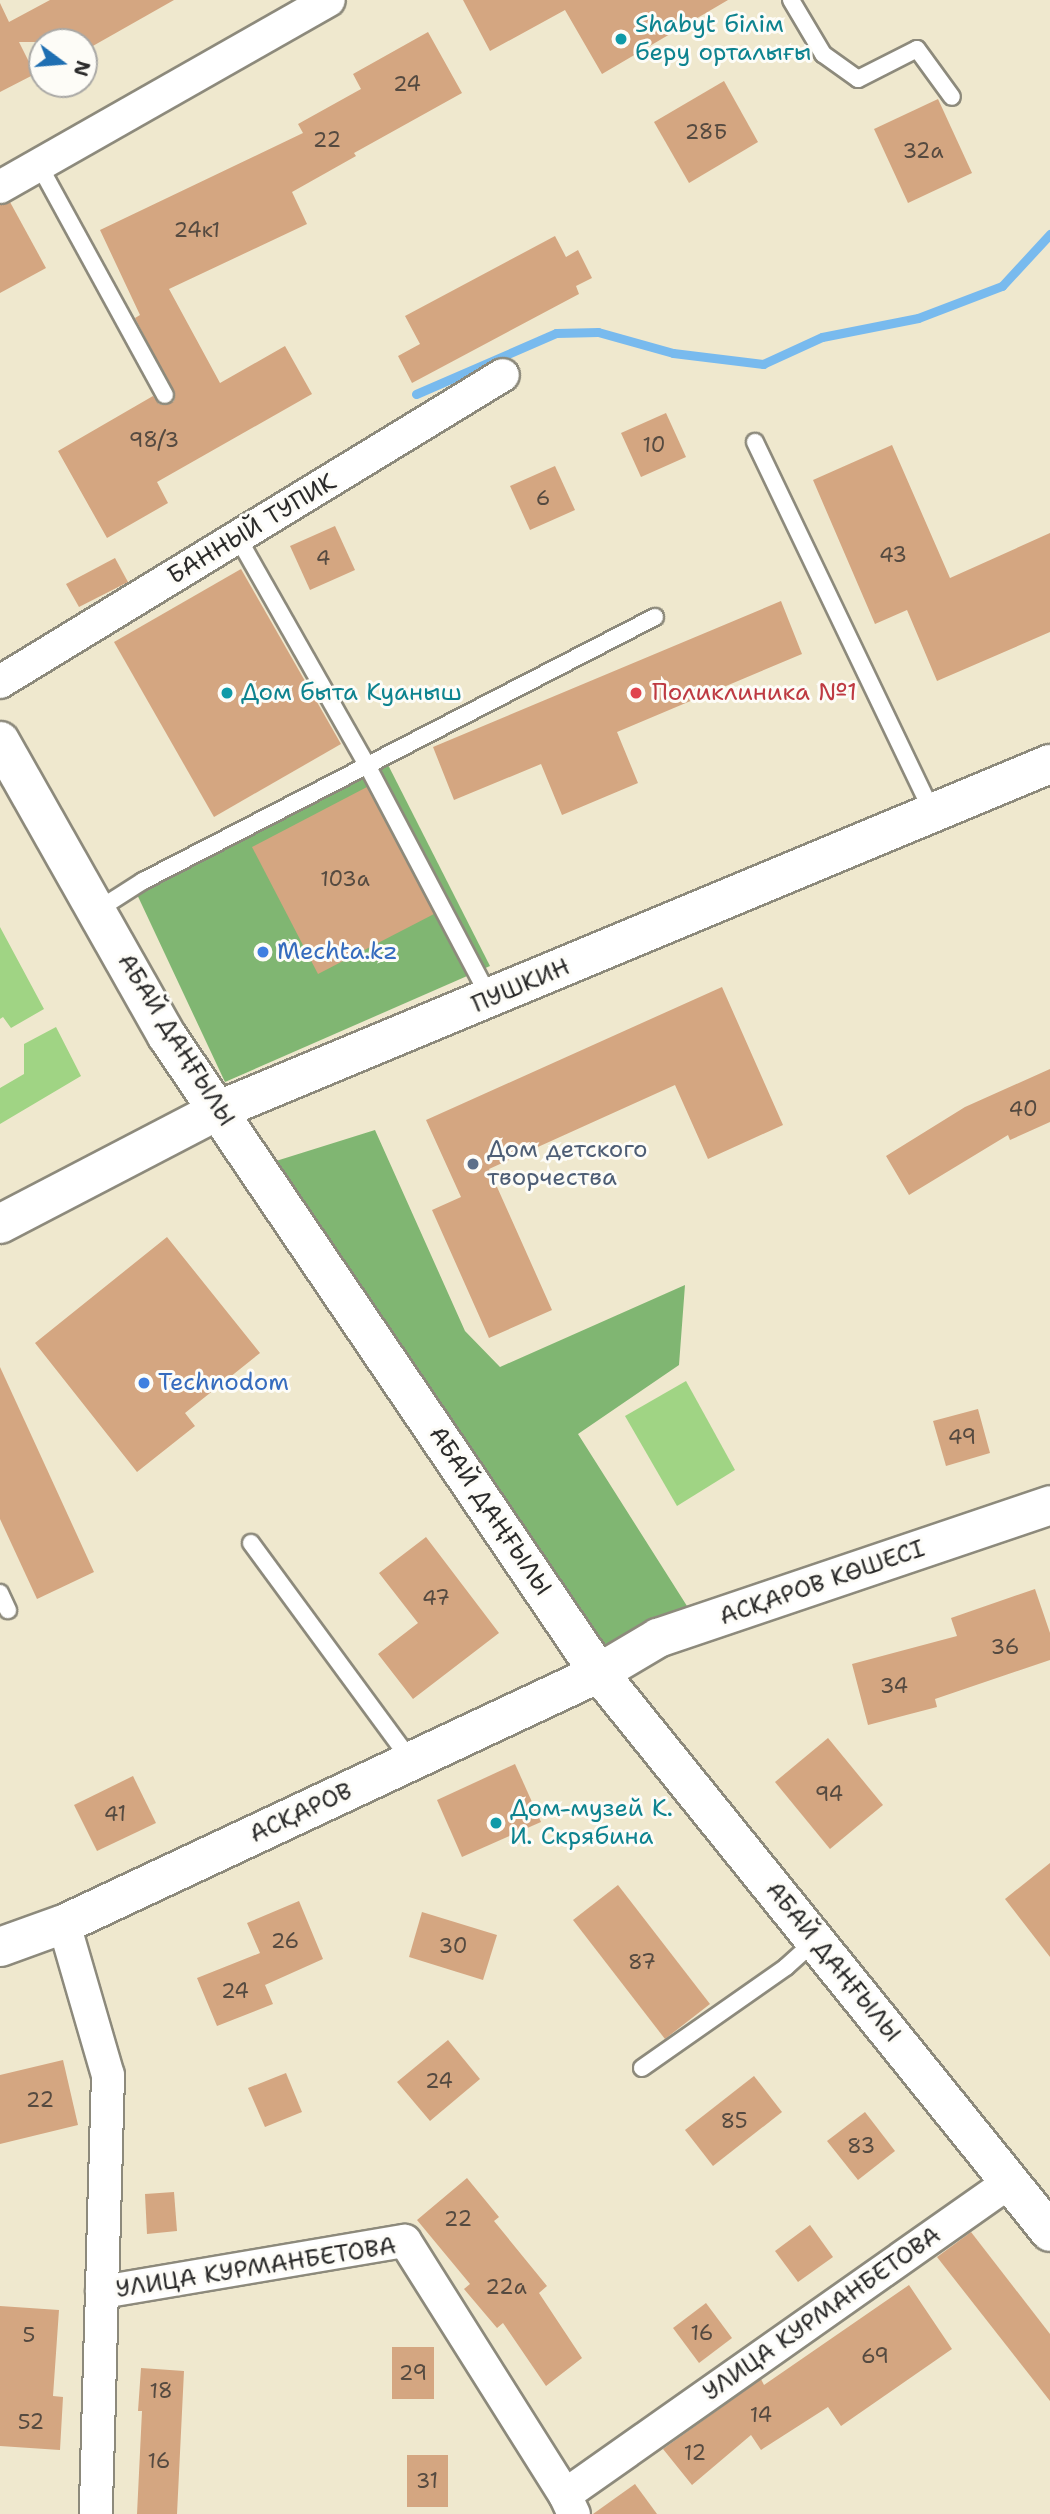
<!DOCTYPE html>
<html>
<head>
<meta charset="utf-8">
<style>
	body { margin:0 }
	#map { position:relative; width:1050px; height:2514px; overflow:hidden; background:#efe8ce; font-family:"Shantell Sans",sans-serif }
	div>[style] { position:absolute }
	.green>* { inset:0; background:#a0d484 }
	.forest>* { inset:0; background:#80b672 }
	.stream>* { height:9px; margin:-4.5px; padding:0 4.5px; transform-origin:4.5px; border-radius:4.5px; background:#78baee }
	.building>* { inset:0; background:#d4a681 }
	.roads { filter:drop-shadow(2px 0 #8d8a7c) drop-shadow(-2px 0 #8d8a7c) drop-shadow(0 2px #8d8a7c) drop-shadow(0 -2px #8d8a7c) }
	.lane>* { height:16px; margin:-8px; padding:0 8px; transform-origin:8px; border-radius:8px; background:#fff }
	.street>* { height:32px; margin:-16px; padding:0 16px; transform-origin:16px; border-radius:16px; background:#fff }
	.secondary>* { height:38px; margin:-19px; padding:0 19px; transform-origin:19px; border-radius:19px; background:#fff }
	.dots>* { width:19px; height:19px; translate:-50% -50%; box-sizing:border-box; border:4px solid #fdfcf7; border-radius:50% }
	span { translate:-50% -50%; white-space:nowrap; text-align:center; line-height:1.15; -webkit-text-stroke:6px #fdfcf7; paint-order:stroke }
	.number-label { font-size:21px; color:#554a40 }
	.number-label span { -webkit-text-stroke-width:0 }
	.culture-label { font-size:24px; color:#0d838f }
	.left { translate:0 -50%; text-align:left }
	.street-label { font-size:24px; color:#2b2b2b }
	.health-label { font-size:24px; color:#be3a42 }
	.shop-label { font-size:24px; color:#366cbe }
	.service-label { font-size:24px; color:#4e5e75 }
	.north { position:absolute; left:28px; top:28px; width:70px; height:70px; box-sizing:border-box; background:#fdfcf7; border:2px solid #a9a8a5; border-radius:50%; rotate:106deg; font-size:19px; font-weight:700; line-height:28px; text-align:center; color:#2b2b2b }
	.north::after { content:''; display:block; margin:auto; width:24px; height:32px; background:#1f6fb2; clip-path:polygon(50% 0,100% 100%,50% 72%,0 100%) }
</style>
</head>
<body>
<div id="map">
	<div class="green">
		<i style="clip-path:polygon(0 927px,44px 1009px,11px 1028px,3px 1017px,0 1019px)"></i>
		<i style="clip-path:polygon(56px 1027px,81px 1076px,0 1124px,0 1088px,24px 1074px,24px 1044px)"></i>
		<i style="clip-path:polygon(686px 1381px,735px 1470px,677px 1506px,625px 1416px)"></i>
	</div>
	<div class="forest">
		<i style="clip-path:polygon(381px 751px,490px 966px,225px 1082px,134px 888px)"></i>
		<i style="clip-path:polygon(375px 1130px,465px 1331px,500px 1367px,685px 1285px,679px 1365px,578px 1434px,687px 1606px,577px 1676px,460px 1438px,276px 1161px)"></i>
	</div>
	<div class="stream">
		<i style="left:416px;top:394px;width:153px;rotate:-23.5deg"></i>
		<i style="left:556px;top:333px;width:42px;rotate:-1.4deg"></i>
		<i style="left:598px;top:332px;width:78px;rotate:15.6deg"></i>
		<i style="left:673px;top:353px;width:91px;rotate:7deg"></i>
		<i style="left:763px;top:364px;width:65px;rotate:-24.6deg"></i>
		<i style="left:822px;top:337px;width:98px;rotate:-11.2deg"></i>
		<i style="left:918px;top:318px;width:90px;rotate:-20.9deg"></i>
		<i style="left:1002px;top:286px;width:71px;rotate:-47.3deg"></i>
	</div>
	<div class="building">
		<i style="clip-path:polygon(50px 0,174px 0,84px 51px,84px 42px,19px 42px,35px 74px,0 92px,0 3px,9px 22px)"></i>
		<i style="clip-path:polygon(463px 0,728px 0,602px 74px,565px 10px,490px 51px)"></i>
		<i style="clip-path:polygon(428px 32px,462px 93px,354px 153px,356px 156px,292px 192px,307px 224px,169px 289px,220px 383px,285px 346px,312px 394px,157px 482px,168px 503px,107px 538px,58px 451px,153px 396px,159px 404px,165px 405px,174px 401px,175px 395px,135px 318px,140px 315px,100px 230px,303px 133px,298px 124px,361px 89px,353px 74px)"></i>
		<i style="clip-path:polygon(724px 81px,758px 142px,689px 183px,654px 122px)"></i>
		<i style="clip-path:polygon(938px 99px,972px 173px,908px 203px,874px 129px)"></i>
		<i style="clip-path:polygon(10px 202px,46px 268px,0 293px,0 205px)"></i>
		<i style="clip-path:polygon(555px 236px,566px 257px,578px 250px,592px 278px,576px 286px,579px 294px,412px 383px,398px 356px,420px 344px,405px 316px)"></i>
		<i style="clip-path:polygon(666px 413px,686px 457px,641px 477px,621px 433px)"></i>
		<i style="clip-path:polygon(892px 445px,950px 578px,1050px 533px,1050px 632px,937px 681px,907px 610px,875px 624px,813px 480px)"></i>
		<i style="clip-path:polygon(555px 466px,575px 510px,530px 530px,510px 486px)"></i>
		<i style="clip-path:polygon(335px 526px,355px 570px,310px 590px,290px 546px)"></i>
		<i style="clip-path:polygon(115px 558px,128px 582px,79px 607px,66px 584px)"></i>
		<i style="clip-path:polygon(241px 569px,341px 744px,214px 817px,114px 642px)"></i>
		<i style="clip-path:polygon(781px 601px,802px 654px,617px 732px,638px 783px,562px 815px,541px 764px,454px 800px,433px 747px)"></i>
		<i style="clip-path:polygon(367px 787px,434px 914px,318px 974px,252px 847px)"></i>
		<i style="clip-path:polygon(722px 987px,783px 1125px,708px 1159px,675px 1085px,489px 1169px,552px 1310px,489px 1338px,432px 1210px,461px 1197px,426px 1120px)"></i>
		<i style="clip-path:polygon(1050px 1069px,1050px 1122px,1010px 1140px,1008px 1135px,909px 1195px,886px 1156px,965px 1107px)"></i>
		<i style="clip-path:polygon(167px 1237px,260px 1353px,185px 1413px,195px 1426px,137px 1472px,35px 1343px)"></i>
		<i style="clip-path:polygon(0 1367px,94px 1572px,37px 1599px,0 1519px)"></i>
		<i style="clip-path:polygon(978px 1409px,990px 1453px,946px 1466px,933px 1421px)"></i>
		<i style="clip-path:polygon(426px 1537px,499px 1633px,413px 1699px,378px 1654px,418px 1623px,379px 1573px)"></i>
		<i style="clip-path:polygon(1035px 1589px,1050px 1633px,1050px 1660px,935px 1699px,937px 1707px,868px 1725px,852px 1664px,957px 1636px,951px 1618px)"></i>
		<i style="clip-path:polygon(828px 1738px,883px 1805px,830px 1849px,775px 1782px)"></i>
		<i style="clip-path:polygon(515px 1764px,541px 1822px,462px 1857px,437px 1800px)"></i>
		<i style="clip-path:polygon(133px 1776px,156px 1823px,97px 1851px,74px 1805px)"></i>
		<i style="clip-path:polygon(1050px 1863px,1050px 1957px,1005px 1899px)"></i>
		<i style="clip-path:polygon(618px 1885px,710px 2004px,665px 2039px,573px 1920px)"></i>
		<i style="clip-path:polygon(299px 1901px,323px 1959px,265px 1985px,273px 2004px,217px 2026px,197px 1978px,260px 1953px,247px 1923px)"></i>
		<i style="clip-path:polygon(422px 1912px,497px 1935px,483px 1980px,409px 1957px)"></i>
		<i style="clip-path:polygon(448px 2040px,480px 2079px,430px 2121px,397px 2082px)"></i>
		<i style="clip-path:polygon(63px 2060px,78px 2125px,0 2144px,0 2075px)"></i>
		<i style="clip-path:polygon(286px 2073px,302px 2112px,265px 2127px,248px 2088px)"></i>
		<i style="clip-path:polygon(754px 2076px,782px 2112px,713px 2166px,685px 2130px)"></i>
		<i style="clip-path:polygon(865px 2112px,895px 2151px,858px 2180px,827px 2141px)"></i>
		<i style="clip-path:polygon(467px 2178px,499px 2217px,494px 2221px,547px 2286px,539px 2293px,582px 2358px,546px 2386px,503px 2323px,497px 2328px,464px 2289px,470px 2284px,417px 2220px)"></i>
		<i style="clip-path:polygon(174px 2192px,177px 2231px,147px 2234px,145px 2194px)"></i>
		<i style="clip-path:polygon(810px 2225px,833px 2257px,798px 2282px,775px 2251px)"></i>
		<i style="clip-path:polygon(971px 2232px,1050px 2334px,1050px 2401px,937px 2257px)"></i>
		<i style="clip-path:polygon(909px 2285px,952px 2349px,841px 2426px,828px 2407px,761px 2450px,751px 2435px,692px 2485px,663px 2449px,761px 2379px,764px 2385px)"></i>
		<i style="clip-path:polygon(706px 2303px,732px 2338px,699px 2363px,673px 2328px)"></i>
		<i style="clip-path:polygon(0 2306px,59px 2310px,53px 2396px,63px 2397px,60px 2450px,0 2446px)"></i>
		<i style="clip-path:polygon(392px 2347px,434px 2347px,434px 2399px,392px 2399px)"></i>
		<i style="clip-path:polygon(141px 2368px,184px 2371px,177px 2514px,137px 2514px,142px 2411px,138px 2411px)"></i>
		<i style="clip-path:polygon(407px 2455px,448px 2455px,448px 2507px,407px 2507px)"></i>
		<i style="clip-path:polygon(635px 2484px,657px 2514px,593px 2514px)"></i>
	</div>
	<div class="roads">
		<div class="lane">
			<i style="left:791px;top:0;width:63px;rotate:59.3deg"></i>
			<i style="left:823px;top:54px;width:43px;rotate:35.5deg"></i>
			<i style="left:858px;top:79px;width:66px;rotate:-27deg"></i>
			<i style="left:917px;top:49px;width:59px;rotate:53.9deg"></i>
			<i style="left:39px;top:165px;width:262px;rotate:61.3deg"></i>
			<i style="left:755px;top:442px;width:411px;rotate:64.4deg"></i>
			<i style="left:238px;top:538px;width:261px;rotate:60.4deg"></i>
			<i style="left:367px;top:765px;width:263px;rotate:62.2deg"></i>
			<i style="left:96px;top:911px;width:56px;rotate:-32.6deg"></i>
			<i style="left:143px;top:881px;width:576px;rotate:-27.28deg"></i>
			<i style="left:251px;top:1543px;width:270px;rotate:53.7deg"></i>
			<i style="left:0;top:1593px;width:19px;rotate:65deg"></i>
			<i style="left:642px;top:2068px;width:176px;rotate:-35deg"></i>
			<i style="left:786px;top:1967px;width:40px;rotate:-42deg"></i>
		</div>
		<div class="street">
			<i style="left:0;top:187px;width:378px;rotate:-29.6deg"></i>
			<i style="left:0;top:682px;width:589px;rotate:-31.4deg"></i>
			<i style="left:64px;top:1924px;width:157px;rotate:73.8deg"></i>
			<i style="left:108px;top:2075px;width:439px;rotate:91.6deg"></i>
			<i style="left:102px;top:2292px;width:307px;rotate:-9.6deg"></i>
			<i style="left:405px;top:2241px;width:300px;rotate:57.8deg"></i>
			<i style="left:565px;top:2495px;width:21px;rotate:65deg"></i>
			<i style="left:565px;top:2495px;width:545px;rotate:-35.15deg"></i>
		</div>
		<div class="secondary">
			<i style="left:0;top:741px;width:339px;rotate:60.5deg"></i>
			<i style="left:167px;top:1036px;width:770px;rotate:55.86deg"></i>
			<i style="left:599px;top:1673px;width:718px;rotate:51.1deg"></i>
			<i style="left:0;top:1224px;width:247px;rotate:-27.5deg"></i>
			<i style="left:219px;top:1110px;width:900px;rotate:-22.61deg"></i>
			<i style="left:0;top:1947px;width:68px;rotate:-19.8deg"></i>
			<i style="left:64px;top:1924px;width:591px;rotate:-25.13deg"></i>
			<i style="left:599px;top:1673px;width:69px;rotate:-30.7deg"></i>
			<i style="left:658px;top:1638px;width:414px;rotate:-18.7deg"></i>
		</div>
	</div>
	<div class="dots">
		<i style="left:621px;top:39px;background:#0f9aa8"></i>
		<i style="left:227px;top:693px;background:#0f9aa8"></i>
		<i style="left:636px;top:693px;background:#e0444e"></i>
		<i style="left:263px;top:952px;background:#3f7fe0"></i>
		<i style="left:473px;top:1164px;background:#5c6f8a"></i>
		<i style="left:144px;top:1383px;background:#3f7fe0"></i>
		<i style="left:496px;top:1823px;background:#0f9aa8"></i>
	</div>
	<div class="number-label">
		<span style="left:407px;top:84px">24</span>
		<span style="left:706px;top:132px">28Б</span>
		<span style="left:327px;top:140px">22</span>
		<span style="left:923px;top:151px">32а</span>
		<span style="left:197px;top:230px">24к1</span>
		<span style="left:154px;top:440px">98/3</span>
		<span style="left:654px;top:445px">10</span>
		<span style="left:543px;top:498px">6</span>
		<span style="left:893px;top:555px">43</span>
		<span style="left:323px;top:558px">4</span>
		<span style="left:345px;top:879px">103а</span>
		<span style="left:1023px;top:1109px">40</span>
		<span style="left:962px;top:1437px">49</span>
		<span style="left:436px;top:1598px">47</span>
		<span style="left:1005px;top:1647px">36</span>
		<span style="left:894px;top:1686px">34</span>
		<span style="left:829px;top:1794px">94</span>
		<span style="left:115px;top:1814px">41</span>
		<span style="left:285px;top:1941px">26</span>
		<span style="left:453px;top:1946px">30</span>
		<span style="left:642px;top:1962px">87</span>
		<span style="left:235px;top:1991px">24</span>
		<span style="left:439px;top:2081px">24</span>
		<span style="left:40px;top:2100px">22</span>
		<span style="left:734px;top:2121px">85</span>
		<span style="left:861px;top:2146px">83</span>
		<span style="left:458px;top:2219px">22</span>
		<span style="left:506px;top:2287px">22а</span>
		<span style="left:702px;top:2333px">16</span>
		<span style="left:29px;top:2335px">5</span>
		<span style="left:875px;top:2356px">69</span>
		<span style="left:413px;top:2373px">29</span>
		<span style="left:161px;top:2391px">18</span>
		<span style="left:761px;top:2415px">14</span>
		<span style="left:31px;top:2422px">52</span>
		<span style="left:695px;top:2453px">12</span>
		<span style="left:159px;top:2461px">16</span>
		<span style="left:427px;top:2481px">31</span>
	</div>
	<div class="culture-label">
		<span class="left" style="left:635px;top:39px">Shabyt білім<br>беру орталығы</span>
		<span class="left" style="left:241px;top:693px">Дом быта Куаныш</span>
		<span class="left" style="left:510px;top:1823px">Дом-музей К.<br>И. Скрябина</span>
	</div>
	<div class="street-label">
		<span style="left:252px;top:529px;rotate:-31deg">БАННЫЙ ТУПИК</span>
		<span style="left:521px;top:986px;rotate:-23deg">ПУШКИН</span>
		<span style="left:176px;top:1040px;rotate:58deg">АБАЙ ДАҢҒЫЛЫ</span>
		<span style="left:490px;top:1511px;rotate:56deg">АБАЙ ДАҢҒЫЛЫ</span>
		<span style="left:822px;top:1583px;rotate:-19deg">АСҚАРОВ КӨШЕСІ</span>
		<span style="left:301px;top:1813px;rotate:-25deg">АСҚАРОВ</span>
		<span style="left:833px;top:1962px;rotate:51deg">АБАЙ ДАҢҒЫЛЫ</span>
		<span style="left:256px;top:2268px;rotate:-9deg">УЛИЦА КУРМАНБЕТОВА</span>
		<span style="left:822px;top:2314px;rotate:-35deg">УЛИЦА КУРМАНБЕТОВА</span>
	</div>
	<div class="health-label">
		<span class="left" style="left:652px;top:693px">Поликлиника №1</span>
	</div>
	<div class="shop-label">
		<span class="left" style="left:277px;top:952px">Mechta.kz</span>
		<span class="left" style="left:158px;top:1383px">Technodom</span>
	</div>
	<div class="service-label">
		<span class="left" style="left:487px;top:1164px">Дом детского<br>творчества</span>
	</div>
	<div class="north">N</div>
</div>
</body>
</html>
